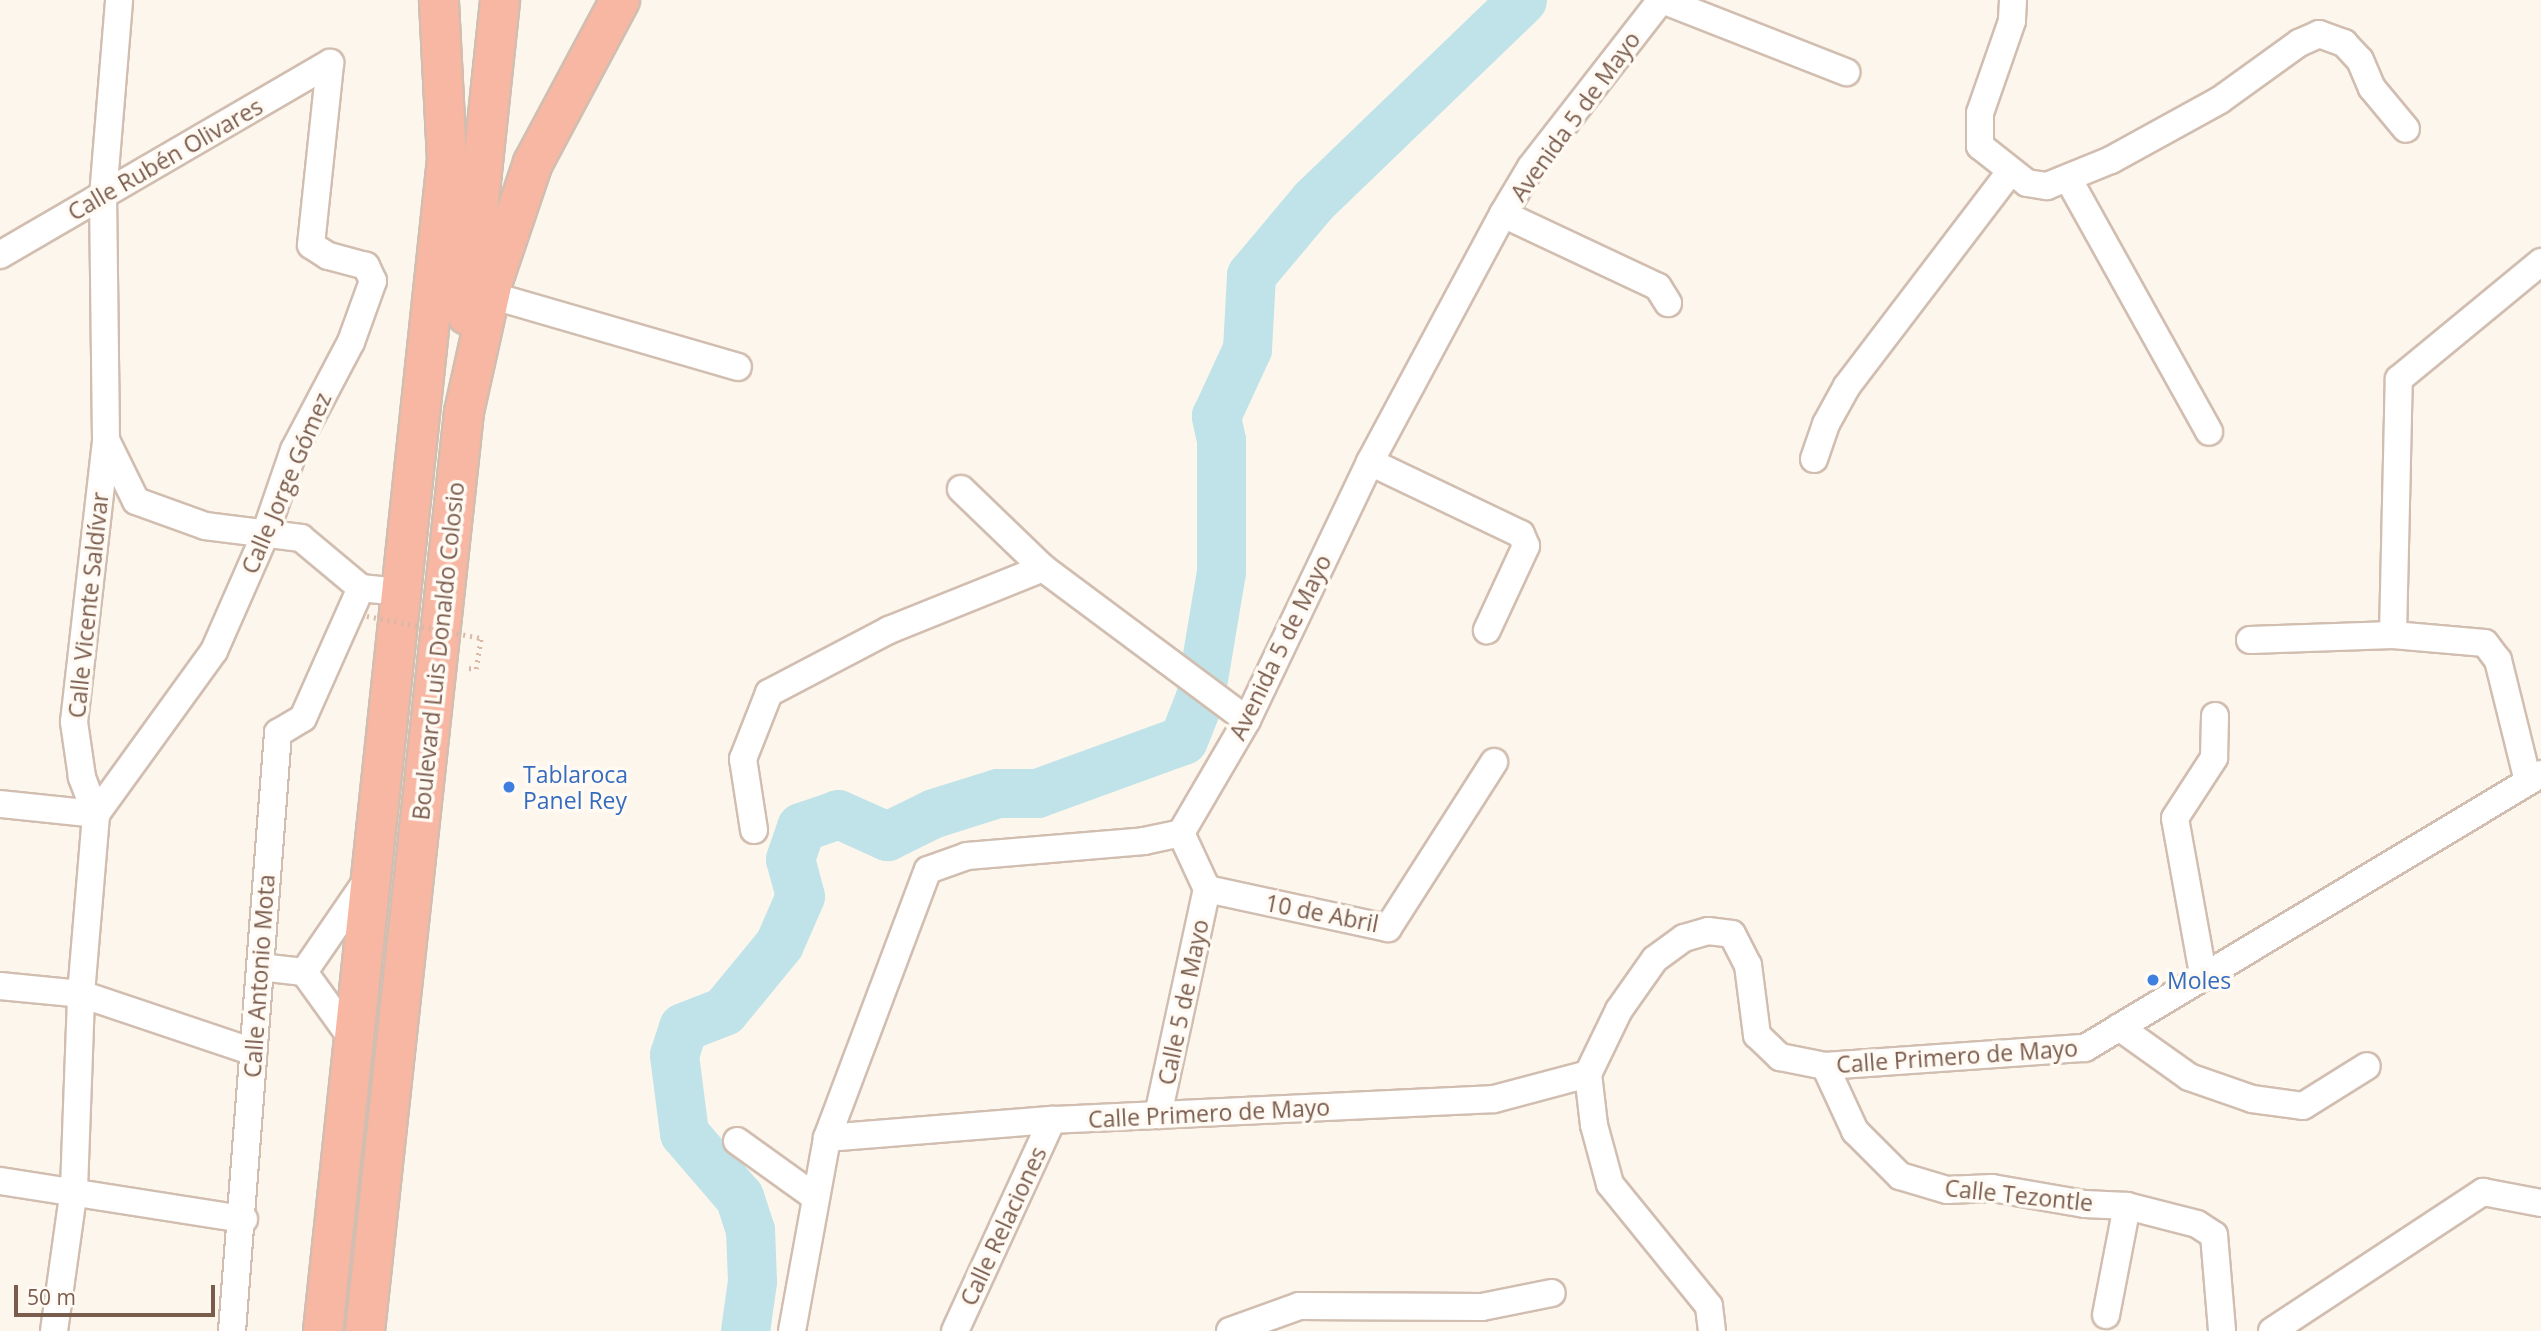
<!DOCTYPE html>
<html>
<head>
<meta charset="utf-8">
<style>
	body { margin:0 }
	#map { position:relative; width:2541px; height:1331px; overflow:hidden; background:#fdf6ec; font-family:"Open Sans",sans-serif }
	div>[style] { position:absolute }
	.river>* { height:49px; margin:-24.5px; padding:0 24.5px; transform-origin:24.5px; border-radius:24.5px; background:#bfe3e8 }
	.path>* { height:4.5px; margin-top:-2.25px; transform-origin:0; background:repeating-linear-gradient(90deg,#d9b8a5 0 2px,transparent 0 7px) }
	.roads { filter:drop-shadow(2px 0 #d1beb0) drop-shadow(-2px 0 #d1beb0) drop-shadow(0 2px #d1beb0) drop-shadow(0 -2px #d1beb0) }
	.minor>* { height:26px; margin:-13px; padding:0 13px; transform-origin:13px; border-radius:13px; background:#fff }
	.highway>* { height:38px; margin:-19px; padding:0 19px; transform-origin:19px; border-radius:19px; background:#f7b7a3 }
	.path-bridge>* { height:4.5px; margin-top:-2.25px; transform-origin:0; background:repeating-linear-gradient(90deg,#d9b8a5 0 2px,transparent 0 7px) }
	.dots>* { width:19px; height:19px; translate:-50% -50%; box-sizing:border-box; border:4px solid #fffaf3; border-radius:50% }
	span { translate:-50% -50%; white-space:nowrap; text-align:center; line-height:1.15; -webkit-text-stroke:7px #fffaf3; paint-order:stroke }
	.street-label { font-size:23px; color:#7a5c4d }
	.shop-label { font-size:23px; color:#366cbe }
	.left { translate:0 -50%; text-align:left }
	.scale { position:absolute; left:14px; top:1285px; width:201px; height:32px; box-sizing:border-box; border:4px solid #7a5c4d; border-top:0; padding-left:9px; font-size:21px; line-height:24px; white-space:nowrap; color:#7a5c4d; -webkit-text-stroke:5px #fffaf3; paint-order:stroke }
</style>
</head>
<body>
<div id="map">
	<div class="river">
		<i style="left:745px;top:1331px;width:50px;rotate:-82deg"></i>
		<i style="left:752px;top:1281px;width:51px;rotate:-92.2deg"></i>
		<i style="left:750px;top:1230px;width:35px;rotate:-108deg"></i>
		<i style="left:739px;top:1197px;width:84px;rotate:-130.7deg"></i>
		<i style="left:684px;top:1133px;width:79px;rotate:-97.3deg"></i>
		<i style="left:674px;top:1055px;width:29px;rotate:-72deg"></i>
		<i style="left:683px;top:1027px;width:44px;rotate:-21.3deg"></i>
		<i style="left:724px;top:1011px;width:87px;rotate:-50.6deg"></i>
		<i style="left:779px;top:944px;width:52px;rotate:-66.4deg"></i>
		<i style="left:800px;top:896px;width:38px;rotate:-105deg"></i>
		<i style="left:790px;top:859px;width:34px;rotate:-71deg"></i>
		<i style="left:801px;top:827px;width:39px;rotate:-19deg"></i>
		<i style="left:838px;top:814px;width:54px;rotate:24.2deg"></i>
		<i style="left:887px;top:836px;width:52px;rotate:-26.1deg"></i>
		<i style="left:934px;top:813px;width:67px;rotate:-17.4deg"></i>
		<i style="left:998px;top:793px;width:39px"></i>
		<i style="left:1037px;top:793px;width:155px;rotate:-20deg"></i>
		<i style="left:1183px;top:740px;width:46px;rotate:-68.4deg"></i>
		<i style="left:1200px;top:697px;width:127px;rotate:-80.5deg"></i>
		<i style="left:1221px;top:572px;width:132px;rotate:-90deg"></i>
		<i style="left:1221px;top:440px;width:25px;rotate:-102deg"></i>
		<i style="left:1216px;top:416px;width:74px;rotate:-65.2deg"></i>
		<i style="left:1247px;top:349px;width:74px;rotate:-86.9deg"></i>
		<i style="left:1251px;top:275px;width:97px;rotate:-50deg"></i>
		<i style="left:1313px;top:201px;width:290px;rotate:-43.9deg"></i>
	</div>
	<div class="path">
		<i style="left:469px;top:668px;width:7px;rotate:8deg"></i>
		<i style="left:476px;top:669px;width:31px;rotate:-81deg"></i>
	</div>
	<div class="roads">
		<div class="minor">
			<i style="left:1662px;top:0;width:198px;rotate:21.4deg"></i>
			<i style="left:2013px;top:0;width:21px;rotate:93deg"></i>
			<i style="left:2012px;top:21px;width:97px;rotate:109.2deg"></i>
			<i style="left:1980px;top:113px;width:33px;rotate:90deg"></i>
			<i style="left:1980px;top:146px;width:60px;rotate:38.2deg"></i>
			<i style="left:2027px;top:183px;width:20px;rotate:9deg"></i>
			<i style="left:2047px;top:186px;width:69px;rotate:-22.1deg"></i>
			<i style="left:2111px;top:160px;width:124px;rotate:-28.8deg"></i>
			<i style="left:2220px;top:100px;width:97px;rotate:-35.8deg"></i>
			<i style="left:2299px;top:43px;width:22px;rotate:-24deg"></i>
			<i style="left:2319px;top:34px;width:27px;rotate:20deg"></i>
			<i style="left:2344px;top:43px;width:23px;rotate:47deg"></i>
			<i style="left:2360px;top:60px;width:30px;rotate:67deg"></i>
			<i style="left:2372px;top:88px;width:53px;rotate:50.3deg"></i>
			<i style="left:2069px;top:180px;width:288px;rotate:60.9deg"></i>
			<i style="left:1503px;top:214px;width:171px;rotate:25.2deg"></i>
			<i style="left:1658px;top:287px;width:19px;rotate:58deg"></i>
			<i style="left:0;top:255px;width:382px;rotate:-30.2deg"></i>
			<i style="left:490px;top:295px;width:258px;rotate:16.2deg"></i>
			<i style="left:106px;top:440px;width:68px;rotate:63.8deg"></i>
			<i style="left:136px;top:501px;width:73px;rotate:19.9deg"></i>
			<i style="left:205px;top:526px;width:97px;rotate:7.1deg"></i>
			<i style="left:301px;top:538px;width:78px;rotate:39.8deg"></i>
			<i style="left:361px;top:588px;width:38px;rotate:6deg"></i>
			<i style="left:1814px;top:459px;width:37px;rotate:-71deg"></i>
			<i style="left:1826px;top:424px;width:43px;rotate:-61.1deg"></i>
			<i style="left:1847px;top:386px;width:270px;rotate:-52.7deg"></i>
			<i style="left:1370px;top:462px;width:167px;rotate:25.5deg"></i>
			<i style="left:1521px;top:534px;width:13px;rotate:67deg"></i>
			<i style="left:1526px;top:546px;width:93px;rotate:114.9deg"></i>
			<i style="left:961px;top:489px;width:114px;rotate:43.9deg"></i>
			<i style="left:1043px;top:568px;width:254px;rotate:36.7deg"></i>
			<i style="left:2393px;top:635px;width:256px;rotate:-88.7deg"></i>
			<i style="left:2399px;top:379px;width:184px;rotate:-39.5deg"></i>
			<i style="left:2250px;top:640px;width:143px;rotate:-2deg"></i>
			<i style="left:2393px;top:635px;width:92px;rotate:5deg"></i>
			<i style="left:2485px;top:643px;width:21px;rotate:53deg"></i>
			<i style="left:2498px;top:660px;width:125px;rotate:76.1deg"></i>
			<i style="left:0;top:804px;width:97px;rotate:5.9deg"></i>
			<i style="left:96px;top:814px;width:201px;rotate:-54.1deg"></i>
			<i style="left:214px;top:651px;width:124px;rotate:-66.3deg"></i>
			<i style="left:264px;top:537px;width:92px;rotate:-71deg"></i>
			<i style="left:294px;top:450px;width:122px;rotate:-62.2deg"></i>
			<i style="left:351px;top:342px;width:65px;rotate:-70.2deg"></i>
			<i style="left:373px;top:281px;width:17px;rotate:-115deg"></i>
			<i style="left:366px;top:266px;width:39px;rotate:-165deg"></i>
			<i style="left:328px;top:256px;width:20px;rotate:-147deg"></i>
			<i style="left:311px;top:245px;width:183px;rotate:-84deg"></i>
			<i style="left:754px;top:830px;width:72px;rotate:-98.8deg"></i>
			<i style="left:743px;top:759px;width:71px;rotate:-68.5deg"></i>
			<i style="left:769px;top:693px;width:136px;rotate:-27.7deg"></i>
			<i style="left:889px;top:630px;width:166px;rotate:-21.9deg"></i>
			<i style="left:1181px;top:833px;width:62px;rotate:65.1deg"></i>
			<i style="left:1207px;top:889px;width:185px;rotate:12.2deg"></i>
			<i style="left:1388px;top:928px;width:197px;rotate:-57.4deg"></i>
			<i style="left:260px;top:967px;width:44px;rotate:6.5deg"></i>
			<i style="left:304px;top:972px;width:84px;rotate:54.2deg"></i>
			<i style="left:304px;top:972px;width:116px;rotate:-55.5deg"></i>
			<i style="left:2203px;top:974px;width:158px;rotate:-100.2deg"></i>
			<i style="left:2175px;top:818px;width:72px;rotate:-57deg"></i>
			<i style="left:2214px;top:758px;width:42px;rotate:-88.6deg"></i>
			<i style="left:0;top:986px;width:81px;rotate:5.6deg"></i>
			<i style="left:81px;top:994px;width:182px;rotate:18.6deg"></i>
			<i style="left:2119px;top:1027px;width:86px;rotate:35.5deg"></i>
			<i style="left:2189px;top:1077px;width:67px;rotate:19.2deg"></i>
			<i style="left:2252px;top:1099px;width:51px;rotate:7.8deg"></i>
			<i style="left:2303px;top:1106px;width:75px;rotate:-32deg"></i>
			<i style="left:1825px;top:1066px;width:72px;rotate:65.2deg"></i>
			<i style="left:1855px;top:1131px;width:64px;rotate:45deg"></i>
			<i style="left:1900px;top:1176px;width:49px;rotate:16.6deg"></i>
			<i style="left:1947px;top:1190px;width:45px;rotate:-2.5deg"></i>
			<i style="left:1992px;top:1188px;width:94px;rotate:9.8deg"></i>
			<i style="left:2085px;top:1204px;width:42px;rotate:2.7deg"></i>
			<i style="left:2127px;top:1206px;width:72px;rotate:14.4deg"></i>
			<i style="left:2197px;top:1224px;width:20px;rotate:33deg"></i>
			<i style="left:2214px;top:1235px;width:96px;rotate:85.2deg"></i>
			<i style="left:1158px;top:1115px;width:231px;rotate:-77.8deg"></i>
			<i style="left:827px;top:1138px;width:226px;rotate:-4.6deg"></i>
			<i style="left:1052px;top:1120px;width:442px;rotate:-2.7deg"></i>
			<i style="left:1494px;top:1099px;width:97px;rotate:-14.9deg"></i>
			<i style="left:737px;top:1141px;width:96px;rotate:35.7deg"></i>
			<i style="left:0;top:1181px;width:247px;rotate:8.9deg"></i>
			<i style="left:2106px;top:1315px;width:111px;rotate:-79.1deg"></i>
			<i style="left:54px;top:1331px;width:143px;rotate:-82deg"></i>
			<i style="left:74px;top:1189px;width:195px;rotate:-87.9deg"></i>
			<i style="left:81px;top:994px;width:181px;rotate:-85.2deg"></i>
			<i style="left:96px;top:814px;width:40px;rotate:-111deg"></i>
			<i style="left:82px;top:777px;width:56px;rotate:-98.3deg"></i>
			<i style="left:74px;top:722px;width:285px;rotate:-83.5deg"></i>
			<i style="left:106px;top:439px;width:243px;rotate:-90.7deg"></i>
			<i style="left:103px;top:196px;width:197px;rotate:-85.3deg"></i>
			<i style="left:232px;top:1331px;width:600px;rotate:-85.6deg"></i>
			<i style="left:278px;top:733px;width:29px;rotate:-31deg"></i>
			<i style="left:303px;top:718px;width:142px;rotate:-66deg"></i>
			<i style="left:792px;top:1331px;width:196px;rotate:-79.7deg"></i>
			<i style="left:827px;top:1138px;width:286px;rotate:-69.4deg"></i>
			<i style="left:928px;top:870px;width:41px;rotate:-19.7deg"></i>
			<i style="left:967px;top:856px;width:178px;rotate:-4.8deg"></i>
			<i style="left:1144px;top:841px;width:38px;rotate:-12deg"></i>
			<i style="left:1181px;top:833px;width:131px;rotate:-59.7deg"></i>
			<i style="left:1247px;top:720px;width:286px;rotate:-64.5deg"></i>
			<i style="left:1370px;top:462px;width:281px;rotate:-61.8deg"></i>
			<i style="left:1503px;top:214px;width:55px;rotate:-59.2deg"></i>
			<i style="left:1531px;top:167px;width:212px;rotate:-52.1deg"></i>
			<i style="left:955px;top:1331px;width:232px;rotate:-65.3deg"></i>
			<i style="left:1230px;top:1331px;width:73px;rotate:-19.9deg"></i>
			<i style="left:1299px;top:1306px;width:183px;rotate:0.3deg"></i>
			<i style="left:1482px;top:1307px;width:71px;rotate:-11.3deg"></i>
			<i style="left:1712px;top:1331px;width:25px;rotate:-97deg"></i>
			<i style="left:1709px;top:1306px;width:157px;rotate:-129.1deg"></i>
			<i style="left:1610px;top:1184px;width:61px;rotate:-105.2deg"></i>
			<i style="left:1594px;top:1125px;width:51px;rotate:-96.7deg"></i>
			<i style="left:1588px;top:1074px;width:71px;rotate:-64.2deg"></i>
			<i style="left:1619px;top:1010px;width:62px;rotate:-54.8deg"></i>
			<i style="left:1655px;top:959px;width:36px;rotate:-36deg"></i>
			<i style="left:1684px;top:938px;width:25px;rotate:-16deg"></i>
			<i style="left:1708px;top:931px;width:24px;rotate:7deg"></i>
			<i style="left:1732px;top:934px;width:35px;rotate:63deg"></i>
			<i style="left:1748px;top:965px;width:71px;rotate:82.7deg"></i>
			<i style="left:1757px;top:1035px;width:32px;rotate:44deg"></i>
			<i style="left:1780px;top:1057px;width:46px;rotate:11.3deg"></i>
			<i style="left:1825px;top:1066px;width:261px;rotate:-4deg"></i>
			<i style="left:2085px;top:1048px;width:532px;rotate:-31deg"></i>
			<i style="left:2272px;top:1331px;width:253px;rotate:-33.4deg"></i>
			<i style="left:2483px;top:1192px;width:59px;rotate:10.7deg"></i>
		</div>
		<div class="highway">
			<i style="left:467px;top:315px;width:317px;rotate:-84deg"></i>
			<i style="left:323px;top:1331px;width:1178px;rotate:-83.96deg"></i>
			<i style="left:447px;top:160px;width:160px;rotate:-92.9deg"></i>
			<i style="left:365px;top:1331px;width:924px;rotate:-83.85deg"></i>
			<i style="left:464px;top:412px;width:134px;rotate:-77.5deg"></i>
			<i style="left:493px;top:281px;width:125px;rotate:-71.3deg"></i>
			<i style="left:533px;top:163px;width:185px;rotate:-61.9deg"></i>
		</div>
	</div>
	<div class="path-bridge">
		<i style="left:367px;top:616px;width:116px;rotate:10.9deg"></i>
	</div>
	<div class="dots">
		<i style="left:509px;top:787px;background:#3f7fe0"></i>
		<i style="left:2153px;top:980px;background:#3f7fe0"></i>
	</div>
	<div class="street-label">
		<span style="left:1575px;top:116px;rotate:-54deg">Avenida 5 de Mayo</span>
		<span style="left:165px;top:159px;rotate:-30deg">Calle Rubén Olivares</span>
		<span style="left:286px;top:483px;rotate:-67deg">Calle Jorge Gómez</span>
		<span style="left:88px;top:605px;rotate:-84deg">Calle Vicente Saldívar</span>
		<span style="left:1280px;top:647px;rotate:-64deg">Avenida 5 de Mayo</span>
		<span style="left:438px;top:651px;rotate:-84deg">Boulevard Luis Donaldo Colosio</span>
		<span style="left:1322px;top:913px;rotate:11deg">10 de Abril</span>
		<span style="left:259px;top:976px;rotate:-86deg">Calle Antonio Mota</span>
		<span style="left:1183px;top:1002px;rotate:-78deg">Calle 5 de Mayo</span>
		<span style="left:1957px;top:1056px;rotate:-4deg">Calle Primero de Mayo</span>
		<span style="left:1209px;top:1113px;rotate:-3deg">Calle Primero de Mayo</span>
		<span style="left:2019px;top:1195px;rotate:6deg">Calle Tezontle</span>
		<span style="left:1003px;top:1226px;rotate:-65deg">Calle Relaciones</span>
	</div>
	<div class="shop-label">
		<span class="left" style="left:523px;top:787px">Tablaroca<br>Panel Rey</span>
		<span class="left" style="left:2167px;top:980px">Moles</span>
	</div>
	<div class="scale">50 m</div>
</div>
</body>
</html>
